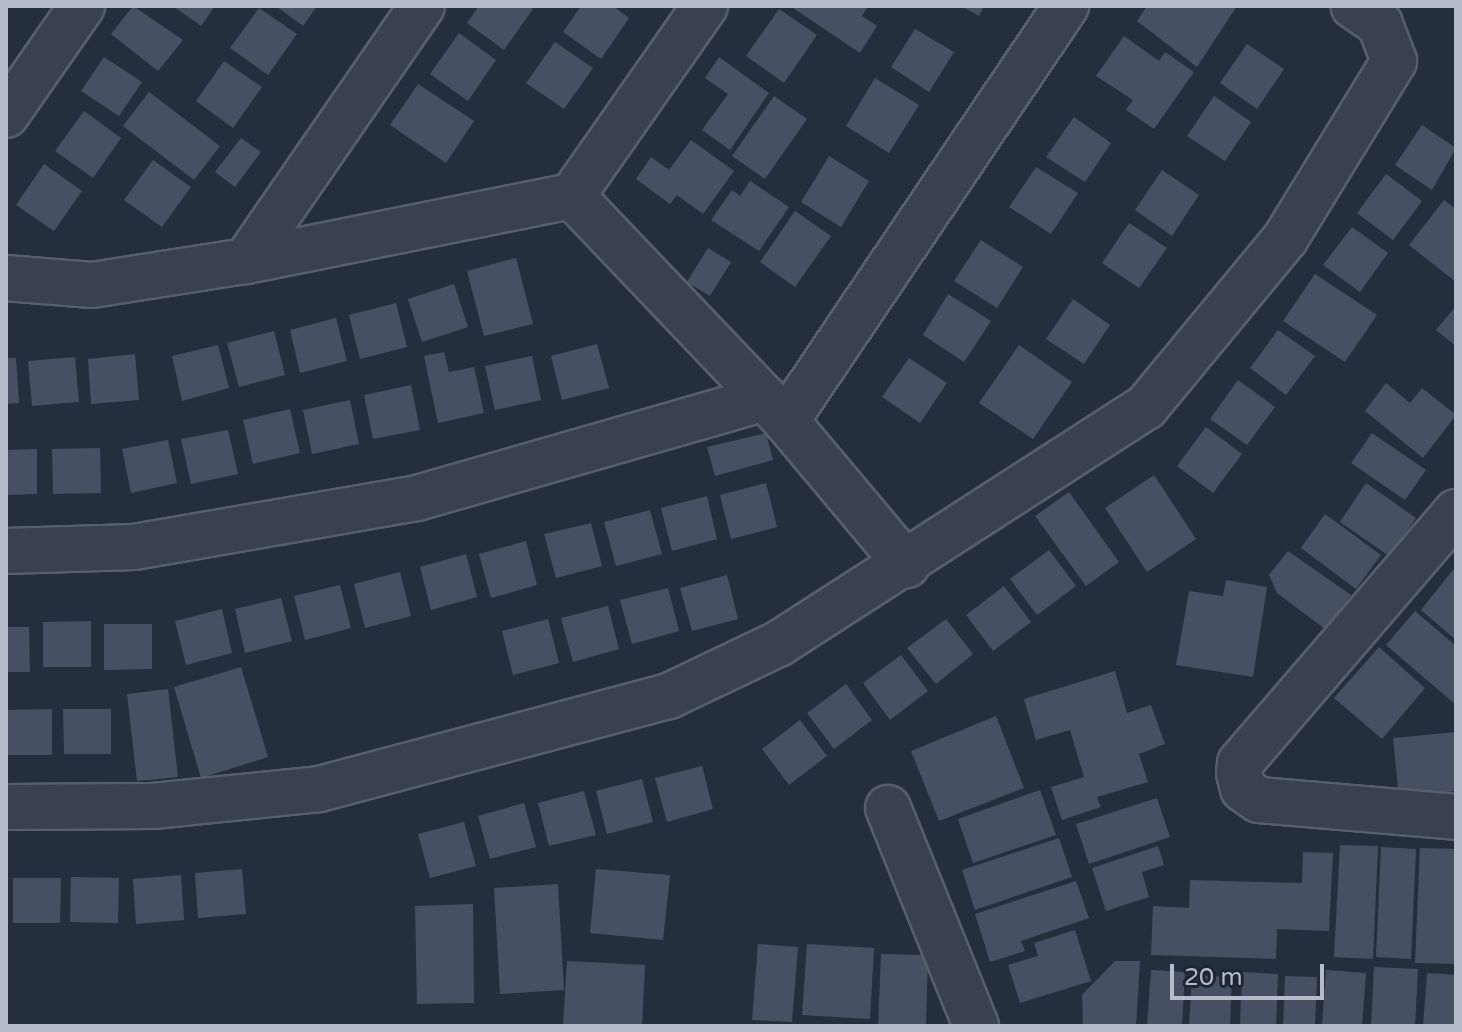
<!DOCTYPE html>
<html>
<head>
<meta charset="utf-8">
<style>
	body { margin:0 }
	#map { position:relative; width:1462px; height:1032px; overflow:hidden; background:#242f3e; font-family:"Varela Round",sans-serif }
	div>[style] { position:absolute }
	.building>* { inset:0; background:#455162 }
	.roads { filter:drop-shadow(2px 0 #565f6c) drop-shadow(-2px 0 #565f6c) drop-shadow(0 2px #565f6c) drop-shadow(0 -2px #565f6c) }
	.minor>* { height:44px; margin:-22px; padding:0 22px; transform-origin:22px; border-radius:22px; background:#38414e }
	span { translate:-50% -50%; white-space:nowrap; text-align:center; line-height:1.15; -webkit-text-stroke:8px #1d2633; paint-order:stroke }
	.frame { position:absolute; inset:0; border:8px solid #b4bcc9; pointer-events:none }
	.scale { position:absolute; left:1170px; top:964px; width:154px; height:36px; box-sizing:border-box; border:4px solid #b4bcc9; border-top:0; padding-left:10px; font-size:24px; line-height:28px; white-space:nowrap; color:#b4bcc9; -webkit-text-stroke:6px #1d2633; paint-order:stroke }
</style>
</head>
<body>
<div id="map">
	<div class="building">
		<i style="clip-path:polygon(133px 6px,183px 40px,158px 71px,111px 34px)"></i>
		<i style="clip-path:polygon(173px 6px,215px 6px,201px 26px)"></i>
		<i style="clip-path:polygon(276px 6px,317px 6px,303px 26px)"></i>
		<i style="clip-path:polygon(479px 6px,529px 6px,533px 9px,504px 50px,467px 23px)"></i>
		<i style="clip-path:polygon(581px 6px,613px 6px,629px 18px,601px 59px,563px 32px)"></i>
		<i style="clip-path:polygon(790px 6px,868px 6px,862px 16px,877px 26px,860px 53px)"></i>
		<i style="clip-path:polygon(961px 6px,984px 6px,979px 16px)"></i>
		<i style="clip-path:polygon(1147px 6px,1237px 6px,1197px 67px,1137px 21px)"></i>
		<i style="clip-path:polygon(259px 8px,297px 34px,268px 75px,230px 48px)"></i>
		<i style="clip-path:polygon(779px 9px,817px 35px,784px 83px,746px 56px)"></i>
		<i style="clip-path:polygon(915px 29px,954px 52px,929px 92px,891px 67px)"></i>
		<i style="clip-path:polygon(459px 33px,496px 60px,468px 101px,430px 74px)"></i>
		<i style="clip-path:polygon(1124px 36px,1159px 61px,1165px 52px,1194px 72px,1154px 129px,1126px 110px,1133px 100px,1096px 76px)"></i>
		<i style="clip-path:polygon(555px 42px,593px 68px,564px 109px,526px 83px)"></i>
		<i style="clip-path:polygon(1247px 44px,1284px 69px,1257px 109px,1220px 83px)"></i>
		<i style="clip-path:polygon(104px 57px,142px 82px,119px 116px,81px 91px)"></i>
		<i style="clip-path:polygon(719px 57px,769px 93px,730px 150px,702px 130px,728px 94px,705px 78px)"></i>
		<i style="clip-path:polygon(224px 61px,262px 87px,233px 128px,196px 101px)"></i>
		<i style="clip-path:polygon(875px 78px,919px 105px,889px 153px,846px 126px)"></i>
		<i style="clip-path:polygon(418px 84px,474px 121px,446px 163px,390px 125px)"></i>
		<i style="clip-path:polygon(149px 92px,220px 146px,194px 180px,123px 126px)"></i>
		<i style="clip-path:polygon(774px 96px,807px 119px,765px 179px,732px 156px)"></i>
		<i style="clip-path:polygon(1214px 96px,1251px 122px,1225px 161px,1187px 136px)"></i>
		<i style="clip-path:polygon(84px 111px,121px 138px,93px 178px,55px 151px)"></i>
		<i style="clip-path:polygon(1074px 117px,1111px 143px,1085px 182px,1046px 157px)"></i>
		<i style="clip-path:polygon(1422px 125px,1456px 148px,1432px 190px,1395px 165px)"></i>
		<i style="clip-path:polygon(241px 138px,261px 152px,235px 187px,215px 172px)"></i>
		<i style="clip-path:polygon(691px 140px,734px 171px,703px 214px,677px 195px,670px 204px,636px 179px,651px 157px,669px 170px)"></i>
		<i style="clip-path:polygon(829px 156px,869px 181px,841px 227px,801px 202px)"></i>
		<i style="clip-path:polygon(153px 160px,191px 187px,162px 227px,124px 200px)"></i>
		<i style="clip-path:polygon(44px 164px,82px 191px,54px 231px,16px 205px)"></i>
		<i style="clip-path:polygon(1036px 167px,1078px 193px,1051px 234px,1009px 207px)"></i>
		<i style="clip-path:polygon(1162px 170px,1199px 195px,1172px 236px,1135px 210px)"></i>
		<i style="clip-path:polygon(1386px 174px,1422px 201px,1393px 240px,1357px 213px)"></i>
		<i style="clip-path:polygon(750px 181px,789px 207px,759px 251px,711px 220px,732px 190px,740px 196px)"></i>
		<i style="clip-path:polygon(1444px 200px,1456px 209px,1456px 282px,1409px 245px)"></i>
		<i style="clip-path:polygon(795px 211px,831px 236px,795px 287px,760px 262px)"></i>
		<i style="clip-path:polygon(1129px 223px,1167px 248px,1139px 288px,1102px 263px)"></i>
		<i style="clip-path:polygon(1352px 227px,1388px 253px,1360px 292px,1323px 265px)"></i>
		<i style="clip-path:polygon(981px 240px,1023px 267px,997px 308px,954px 281px)"></i>
		<i style="clip-path:polygon(708px 248px,731px 262px,710px 296px,687px 282px)"></i>
		<i style="clip-path:polygon(516px 258px,533px 324px,484px 336px,467px 271px)"></i>
		<i style="clip-path:polygon(1315px 274px,1377px 315px,1345px 362px,1283px 321px)"></i>
		<i style="clip-path:polygon(454px 284px,468px 327px,422px 342px,408px 299px)"></i>
		<i style="clip-path:polygon(948px 294px,991px 321px,964px 362px,923px 335px)"></i>
		<i style="clip-path:polygon(1073px 299px,1110px 325px,1084px 364px,1046px 339px)"></i>
		<i style="clip-path:polygon(396px 303px,407px 347px,360px 359px,349px 315px)"></i>
		<i style="clip-path:polygon(1456px 306px,1456px 346px,1436px 330px)"></i>
		<i style="clip-path:polygon(336px 318px,347px 361px,300px 373px,290px 330px)"></i>
		<i style="clip-path:polygon(1278px 330px,1315px 356px,1286px 395px,1250px 368px)"></i>
		<i style="clip-path:polygon(274px 331px,285px 375px,239px 387px,227px 343px)"></i>
		<i style="clip-path:polygon(597px 344px,609px 388px,562px 400px,551px 356px)"></i>
		<i style="clip-path:polygon(218px 345px,229px 388px,182px 401px,172px 356px)"></i>
		<i style="clip-path:polygon(1019px 345px,1072px 382px,1033px 439px,979px 403px)"></i>
		<i style="clip-path:polygon(444px 352px,449px 372px,474px 367px,484px 413px,438px 423px,424px 356px)"></i>
		<i style="clip-path:polygon(135px 354px,139px 400px,91px 404px,88px 359px)"></i>
		<i style="clip-path:polygon(532px 356px,541px 400px,495px 410px,485px 366px)"></i>
		<i style="clip-path:polygon(75px 357px,79px 402px,32px 406px,28px 361px)"></i>
		<i style="clip-path:polygon(6px 358px,16px 358px,19px 403px,6px 404px)"></i>
		<i style="clip-path:polygon(909px 358px,947px 383px,920px 423px,882px 397px)"></i>
		<i style="clip-path:polygon(1238px 380px,1275px 407px,1247px 445px,1210px 419px)"></i>
		<i style="clip-path:polygon(1386px 383px,1410px 403px,1422px 388px,1456px 415px,1423px 458px,1365px 411px)"></i>
		<i style="clip-path:polygon(411px 385px,420px 430px,373px 439px,364px 395px)"></i>
		<i style="clip-path:polygon(350px 400px,359px 444px,312px 454px,303px 410px)"></i>
		<i style="clip-path:polygon(290px 409px,300px 453px,253px 464px,243px 420px)"></i>
		<i style="clip-path:polygon(1206px 427px,1242px 454px,1213px 493px,1177px 466px)"></i>
		<i style="clip-path:polygon(228px 430px,238px 474px,191px 484px,181px 439px)"></i>
		<i style="clip-path:polygon(766px 433px,773px 460px,715px 476px,707px 447px)"></i>
		<i style="clip-path:polygon(1372px 433px,1426px 470px,1405px 500px,1351px 463px)"></i>
		<i style="clip-path:polygon(168px 440px,177px 483px,131px 493px,122px 449px)"></i>
		<i style="clip-path:polygon(100px 448px,101px 493px,53px 494px,52px 449px)"></i>
		<i style="clip-path:polygon(37px 449px,37px 494px,6px 495px,6px 450px)"></i>
		<i style="clip-path:polygon(1154px 475px,1196px 539px,1147px 572px,1105px 508px)"></i>
		<i style="clip-path:polygon(766px 483px,777px 527px,731px 539px,720px 495px)"></i>
		<i style="clip-path:polygon(1366px 483px,1416px 518px,1389px 556px,1340px 522px)"></i>
		<i style="clip-path:polygon(1069px 492px,1119px 562px,1086px 586px,1035px 516px)"></i>
		<i style="clip-path:polygon(707px 496px,717px 539px,672px 551px,661px 508px)"></i>
		<i style="clip-path:polygon(650px 510px,662px 554px,616px 566px,604px 522px)"></i>
		<i style="clip-path:polygon(1325px 514px,1381px 555px,1356px 589px,1301px 548px)"></i>
		<i style="clip-path:polygon(591px 523px,602px 566px,556px 578px,544px 534px)"></i>
		<i style="clip-path:polygon(526px 541px,537px 585px,491px 598px,479px 554px)"></i>
		<i style="clip-path:polygon(1049px 550px,1076px 586px,1037px 615px,1010px 579px)"></i>
		<i style="clip-path:polygon(1288px 551px,1351px 595px,1325px 629px,1277px 593px,1269px 575px)"></i>
		<i style="clip-path:polygon(466px 554px,477px 597px,431px 610px,420px 567px)"></i>
		<i style="clip-path:polygon(1456px 566px,1456px 640px,1421px 610px)"></i>
		<i style="clip-path:polygon(400px 572px,411px 616px,365px 628px,354px 584px)"></i>
		<i style="clip-path:polygon(727px 575px,738px 619px,692px 631px,680px 588px)"></i>
		<i style="clip-path:polygon(1226px 580px,1267px 587px,1253px 677px,1176px 665px,1189px 591px,1223px 596px)"></i>
		<i style="clip-path:polygon(340px 585px,351px 628px,305px 640px,294px 596px)"></i>
		<i style="clip-path:polygon(1004px 586px,1031px 622px,993px 651px,966px 615px)"></i>
		<i style="clip-path:polygon(668px 588px,679px 631px,632px 644px,620px 600px)"></i>
		<i style="clip-path:polygon(281px 598px,292px 641px,245px 653px,235px 609px)"></i>
		<i style="clip-path:polygon(608px 606px,619px 649px,573px 662px,561px 618px)"></i>
		<i style="clip-path:polygon(222px 609px,232px 653px,186px 665px,175px 621px)"></i>
		<i style="clip-path:polygon(1415px 611px,1456px 646px,1456px 705px,1386px 645px)"></i>
		<i style="clip-path:polygon(548px 619px,559px 663px,513px 675px,502px 631px)"></i>
		<i style="clip-path:polygon(946px 619px,973px 654px,936px 684px,907px 648px)"></i>
		<i style="clip-path:polygon(91px 621px,91px 667px,43px 667px,43px 622px)"></i>
		<i style="clip-path:polygon(104px 624px,152px 624px,152px 669px,104px 670px)"></i>
		<i style="clip-path:polygon(6px 627px,29px 627px,30px 672px,6px 672px)"></i>
		<i style="clip-path:polygon(1379px 647px,1425px 688px,1382px 739px,1334px 698px)"></i>
		<i style="clip-path:polygon(901px 655px,928px 691px,890px 720px,863px 683px)"></i>
		<i style="clip-path:polygon(241px 667px,268px 757px,201px 778px,174px 687px)"></i>
		<i style="clip-path:polygon(1115px 671px,1127px 713px,1151px 705px,1165px 744px,1139px 754px,1148px 782px,1097px 797px,1101px 807px,1062px 820px,1051px 787px,1084px 777px,1070px 730px,1036px 740px,1024px 699px)"></i>
		<i style="clip-path:polygon(846px 684px,872px 720px,834px 749px,807px 713px)"></i>
		<i style="clip-path:polygon(168px 689px,178px 777px,137px 781px,127px 694px)"></i>
		<i style="clip-path:polygon(52px 709px,52px 755px,6px 755px,6px 710px)"></i>
		<i style="clip-path:polygon(63px 709px,111px 709px,111px 754px,64px 754px)"></i>
		<i style="clip-path:polygon(996px 716px,1024px 788px,939px 821px,911px 751px)"></i>
		<i style="clip-path:polygon(800px 720px,827px 756px,789px 785px,762px 749px)"></i>
		<i style="clip-path:polygon(1456px 732px,1456px 791px,1399px 797px,1393px 738px)"></i>
		<i style="clip-path:polygon(702px 766px,713px 809px,667px 822px,655px 778px)"></i>
		<i style="clip-path:polygon(642px 779px,653px 822px,607px 834px,596px 791px)"></i>
		<i style="clip-path:polygon(1040px 790px,1056px 835px,973px 863px,958px 819px)"></i>
		<i style="clip-path:polygon(584px 791px,596px 835px,549px 846px,538px 803px)"></i>
		<i style="clip-path:polygon(1157px 798px,1170px 837px,1089px 864px,1076px 824px)"></i>
		<i style="clip-path:polygon(524px 803px,536px 847px,490px 859px,478px 816px)"></i>
		<i style="clip-path:polygon(464px 822px,476px 866px,430px 878px,418px 834px)"></i>
		<i style="clip-path:polygon(1059px 838px,1072px 877px,975px 910px,962px 870px)"></i>
		<i style="clip-path:polygon(1340px 845px,1378px 846px,1373px 959px,1334px 957px)"></i>
		<i style="clip-path:polygon(1158px 846px,1164px 865px,1142px 872px,1149px 897px,1106px 911px,1092px 868px)"></i>
		<i style="clip-path:polygon(1381px 847px,1416px 849px,1411px 959px,1376px 957px)"></i>
		<i style="clip-path:polygon(1420px 848px,1456px 849px,1456px 964px,1415px 963px)"></i>
		<i style="clip-path:polygon(1303px 852px,1333px 853px,1329px 931px,1277px 929px,1276px 959px,1151px 955px,1153px 906px,1189px 908px,1190px 880px,1302px 883px)"></i>
		<i style="clip-path:polygon(242px 869px,246px 914px,198px 918px,195px 873px)"></i>
		<i style="clip-path:polygon(596px 869px,670px 875px,663px 940px,590px 933px)"></i>
		<i style="clip-path:polygon(181px 875px,184px 920px,136px 924px,133px 879px)"></i>
		<i style="clip-path:polygon(71px 877px,119px 878px,118px 923px,70px 922px)"></i>
		<i style="clip-path:polygon(13px 878px,61px 878px,60px 923px,13px 923px)"></i>
		<i style="clip-path:polygon(1076px 881px,1089px 918px,1021px 941px,1025px 951px,990px 962px,975px 914px)"></i>
		<i style="clip-path:polygon(558px 884px,564px 990px,500px 994px,494px 888px)"></i>
		<i style="clip-path:polygon(473px 904px,474px 1003px,417px 1004px,415px 906px)"></i>
		<i style="clip-path:polygon(1075px 930px,1091px 981px,1020px 1003px,1008px 965px,1038px 956px,1034px 943px)"></i>
		<i style="clip-path:polygon(758px 944px,798px 947px,792px 1022px,752px 1020px)"></i>
		<i style="clip-path:polygon(807px 944px,874px 948px,870px 1019px,802px 1015px)"></i>
		<i style="clip-path:polygon(881px 954px,928px 955px,926px 1026px,878px 1026px)"></i>
		<i style="clip-path:polygon(567px 961px,645px 965px,642px 1026px,563px 1026px)"></i>
		<i style="clip-path:polygon(1115px 961px,1140px 961px,1136px 1026px,1083px 1026px,1082px 995px)"></i>
		<i style="clip-path:polygon(1374px 967px,1418px 969px,1415px 1026px,1371px 1026px)"></i>
		<i style="clip-path:polygon(1151px 970px,1185px 972px,1182px 1026px,1147px 1026px)"></i>
		<i style="clip-path:polygon(1326px 970px,1366px 973px,1362px 1026px,1322px 1026px)"></i>
		<i style="clip-path:polygon(1242px 972px,1278px 974px,1276px 1026px,1240px 1026px)"></i>
		<i style="clip-path:polygon(1427px 973px,1456px 975px,1456px 1026px,1423px 1026px)"></i>
		<i style="clip-path:polygon(1192px 975px,1232px 977px,1230px 1026px,1189px 1026px)"></i>
		<i style="clip-path:polygon(1285px 976px,1317px 977px,1315px 1026px,1283px 1026px)"></i>
	</div>
	<div class="roads">
		<div class="minor">
			<i style="left:6px;top:115px;width:133px;rotate:-55.1deg"></i>
			<i style="left:572px;top:196px;width:311px;rotate:46.4deg"></i>
			<i style="left:786px;top:421px;width:188px;rotate:50deg"></i>
			<i style="left:246px;top:261px;width:310px;rotate:-55.4deg"></i>
			<i style="left:6px;top:278px;width:86px;rotate:4.7deg"></i>
			<i style="left:92px;top:285px;width:156px;rotate:-8.9deg"></i>
			<i style="left:246px;top:261px;width:332px;rotate:-11.3deg"></i>
			<i style="left:572px;top:196px;width:232px;rotate:-55deg"></i>
			<i style="left:786px;top:421px;width:501px;rotate:-55.99deg"></i>
			<i style="left:1456px;top:512px;width:331px;rotate:130.7deg"></i>
			<i style="left:1240px;top:763px;width:10px;rotate:96deg"></i>
			<i style="left:1239px;top:773px;width:16px;rotate:76deg"></i>
			<i style="left:1243px;top:789px;width:19px;rotate:35deg"></i>
			<i style="left:1259px;top:800px;width:198px;rotate:4.9deg"></i>
			<i style="left:6px;top:551px;width:128px;rotate:-1.8deg"></i>
			<i style="left:134px;top:547px;width:287px;rotate:-9.8deg"></i>
			<i style="left:417px;top:498px;width:362px;rotate:-16deg"></i>
			<i style="left:6px;top:807px;width:147px;rotate:-0.4deg"></i>
			<i style="left:153px;top:806px;width:167px;rotate:-5.8deg"></i>
			<i style="left:319px;top:789px;width:362px;rotate:-14.9deg"></i>
			<i style="left:669px;top:696px;width:121px;rotate:-25.5deg"></i>
			<i style="left:778px;top:644px;width:438px;rotate:-32.8deg"></i>
			<i style="left:1146px;top:407px;width:218px;rotate:-50.4deg"></i>
			<i style="left:1285px;top:239px;width:209px;rotate:-58.5deg"></i>
			<i style="left:1394px;top:61px;width:40px;rotate:-111deg"></i>
			<i style="left:1380px;top:24px;width:32px;rotate:-146deg"></i>
			<i style="left:888px;top:808px;width:235px;rotate:68deg"></i>
		</div>
	</div>
	<div class="frame"></div>
	<div class="scale">20 m</div>
</div>
</body>
</html>
